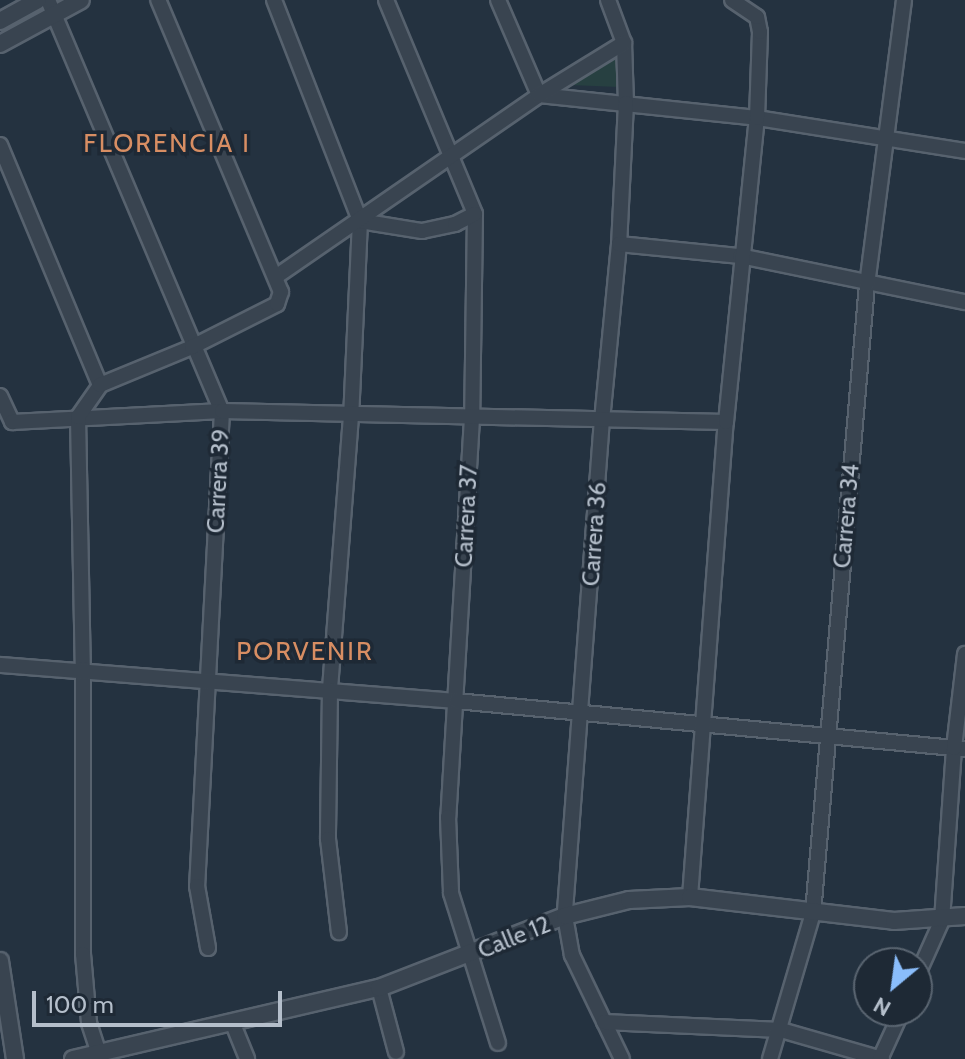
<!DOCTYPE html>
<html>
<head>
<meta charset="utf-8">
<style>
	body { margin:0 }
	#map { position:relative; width:965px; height:1059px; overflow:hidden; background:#243240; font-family:Cabin,sans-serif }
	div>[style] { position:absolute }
	.green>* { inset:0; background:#274041 }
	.roads { filter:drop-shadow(2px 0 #57626e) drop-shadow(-2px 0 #57626e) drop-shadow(0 2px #57626e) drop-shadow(0 -2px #57626e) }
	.minor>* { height:14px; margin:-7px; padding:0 7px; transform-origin:7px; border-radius:7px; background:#394450 }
	.tertiary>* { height:16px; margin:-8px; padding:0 8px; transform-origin:8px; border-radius:8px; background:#394450 }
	span { translate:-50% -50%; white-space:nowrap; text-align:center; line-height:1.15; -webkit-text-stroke:7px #1e2935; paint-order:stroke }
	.street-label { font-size:24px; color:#b5bfcb }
	.neighbourhood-label { font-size:26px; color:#d88e63; letter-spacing:2px }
	.north { position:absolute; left:853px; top:947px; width:80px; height:80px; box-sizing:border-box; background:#1e2935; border:2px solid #5a6571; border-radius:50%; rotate:209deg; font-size:22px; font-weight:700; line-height:32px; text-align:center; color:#b5bfcb }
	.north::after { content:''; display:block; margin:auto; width:28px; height:36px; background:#8abdfb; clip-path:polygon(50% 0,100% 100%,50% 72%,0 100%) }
	.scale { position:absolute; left:32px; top:991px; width:250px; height:36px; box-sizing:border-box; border:4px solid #b5bfcb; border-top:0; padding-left:10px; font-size:24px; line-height:28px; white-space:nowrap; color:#b5bfcb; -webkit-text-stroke:6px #1e2935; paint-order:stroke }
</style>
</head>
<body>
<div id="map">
	<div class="green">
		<i style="clip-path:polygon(619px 54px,620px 87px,570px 85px)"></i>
	</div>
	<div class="roads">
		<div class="minor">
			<i style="left:48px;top:0;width:446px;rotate:67.1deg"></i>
			<i style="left:222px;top:411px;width:476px;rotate:93deg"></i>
			<i style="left:197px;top:886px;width:63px;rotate:79.9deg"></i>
			<i style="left:274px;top:0;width:237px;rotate:68.7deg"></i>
			<i style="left:360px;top:221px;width:195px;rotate:92.6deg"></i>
			<i style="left:351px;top:416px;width:275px;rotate:94.4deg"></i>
			<i style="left:330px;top:690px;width:149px;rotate:90.8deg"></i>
			<i style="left:328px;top:839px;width:94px;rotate:83.3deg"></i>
			<i style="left:386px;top:0;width:232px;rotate:67.4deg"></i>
			<i style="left:475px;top:214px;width:204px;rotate:90.8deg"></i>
			<i style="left:472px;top:418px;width:400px;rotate:93.4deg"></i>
			<i style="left:448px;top:817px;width:76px;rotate:87.7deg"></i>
			<i style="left:451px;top:893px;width:157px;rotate:72.6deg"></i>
			<i style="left:498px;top:0;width:103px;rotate:66.7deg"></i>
			<i style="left:539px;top:95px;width:219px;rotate:6deg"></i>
			<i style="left:757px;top:118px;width:211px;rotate:9deg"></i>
			<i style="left:608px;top:0;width:46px;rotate:69.6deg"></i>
			<i style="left:624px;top:43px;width:60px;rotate:88.1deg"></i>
			<i style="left:626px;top:103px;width:141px;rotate:92.8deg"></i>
			<i style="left:619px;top:244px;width:176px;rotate:95.5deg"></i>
			<i style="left:602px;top:419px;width:498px;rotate:94.3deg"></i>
			<i style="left:565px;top:916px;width:40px;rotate:80deg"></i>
			<i style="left:572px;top:955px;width:115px;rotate:64.3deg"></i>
			<i style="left:0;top:145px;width:260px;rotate:67.4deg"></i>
			<i style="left:360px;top:221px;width:63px;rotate:9.2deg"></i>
			<i style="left:422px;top:231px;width:34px;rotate:-12deg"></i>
			<i style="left:455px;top:224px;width:22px;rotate:-27deg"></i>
			<i style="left:619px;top:244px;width:122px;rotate:5.7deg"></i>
			<i style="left:740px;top:256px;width:230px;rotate:11.6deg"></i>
			<i style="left:277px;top:276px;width:318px;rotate:-34.6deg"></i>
			<i style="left:539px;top:95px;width:100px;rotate:-31.5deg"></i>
			<i style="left:0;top:396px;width:29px;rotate:65deg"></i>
			<i style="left:12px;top:422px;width:210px;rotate:-3deg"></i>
			<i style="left:222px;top:411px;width:504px;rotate:1.25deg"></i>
			<i style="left:78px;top:417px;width:252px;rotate:88.9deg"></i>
			<i style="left:83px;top:669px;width:285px;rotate:90deg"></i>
			<i style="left:83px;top:954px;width:69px;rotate:85deg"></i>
			<i style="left:89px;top:1023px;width:38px;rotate:72deg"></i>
			<i style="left:78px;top:417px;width:39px;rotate:-55deg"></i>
			<i style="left:100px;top:385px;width:100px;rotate:-22.4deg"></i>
			<i style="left:192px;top:347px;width:95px;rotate:-26.8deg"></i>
			<i style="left:277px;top:304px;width:13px;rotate:-72deg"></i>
			<i style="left:281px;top:292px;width:317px;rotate:-112.8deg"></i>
			<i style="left:0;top:665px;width:457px;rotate:4.5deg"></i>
			<i style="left:456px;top:701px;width:511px;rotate:5.39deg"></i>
			<i style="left:690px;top:897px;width:476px;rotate:-85.7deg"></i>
			<i style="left:726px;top:422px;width:306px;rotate:-84.2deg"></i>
			<i style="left:757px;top:118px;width:86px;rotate:-88deg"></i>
			<i style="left:760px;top:32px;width:15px;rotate:-101deg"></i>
			<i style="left:757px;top:17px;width:30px;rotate:-146deg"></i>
			<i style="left:917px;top:976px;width:61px;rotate:-65.9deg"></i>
			<i style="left:942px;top:920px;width:172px;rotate:-86deg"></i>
			<i style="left:954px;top:748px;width:95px;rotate:-83.3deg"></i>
			<i style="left:379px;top:988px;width:66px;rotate:75.1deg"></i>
			<i style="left:604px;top:1022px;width:177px;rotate:2.6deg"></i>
			<i style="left:781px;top:1030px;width:105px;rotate:16deg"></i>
			<i style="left:233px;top:1024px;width:38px;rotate:68deg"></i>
			<i style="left:770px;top:1059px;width:152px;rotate:-73.6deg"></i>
			<i style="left:813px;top:913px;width:630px;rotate:-85.09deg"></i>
			<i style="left:867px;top:285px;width:287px;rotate:-82.6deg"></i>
			<i style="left:880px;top:1059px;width:53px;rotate:-65.4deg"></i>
		</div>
		<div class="tertiary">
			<i style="left:0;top:21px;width:43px;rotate:-28.9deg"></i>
			<i style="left:0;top:44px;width:92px;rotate:-28.5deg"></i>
			<i style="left:0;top:961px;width:99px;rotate:81.3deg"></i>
			<i style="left:73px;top:1059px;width:314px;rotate:-13.1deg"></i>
			<i style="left:379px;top:988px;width:199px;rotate:-21.2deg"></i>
			<i style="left:565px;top:916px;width:66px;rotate:-14deg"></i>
			<i style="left:629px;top:900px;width:61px;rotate:-2.8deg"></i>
			<i style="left:690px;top:897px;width:205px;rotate:6.7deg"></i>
			<i style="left:894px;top:921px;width:71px;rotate:-4deg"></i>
		</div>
	</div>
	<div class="street-label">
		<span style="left:218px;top:481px;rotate:-87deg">Carrera 39</span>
		<span style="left:466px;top:516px;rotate:-87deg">Carrera 37</span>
		<span style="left:846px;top:516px;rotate:-85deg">Carrera 34</span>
		<span style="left:594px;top:534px;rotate:-86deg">Carrera 36</span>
		<span style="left:514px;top:937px;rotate:-22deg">Calle 12</span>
	</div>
	<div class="neighbourhood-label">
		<span style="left:167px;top:144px">FLORENCIA I</span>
		<span style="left:305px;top:652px">PORVENIR</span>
	</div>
	<div class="north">N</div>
	<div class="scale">100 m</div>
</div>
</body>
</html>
